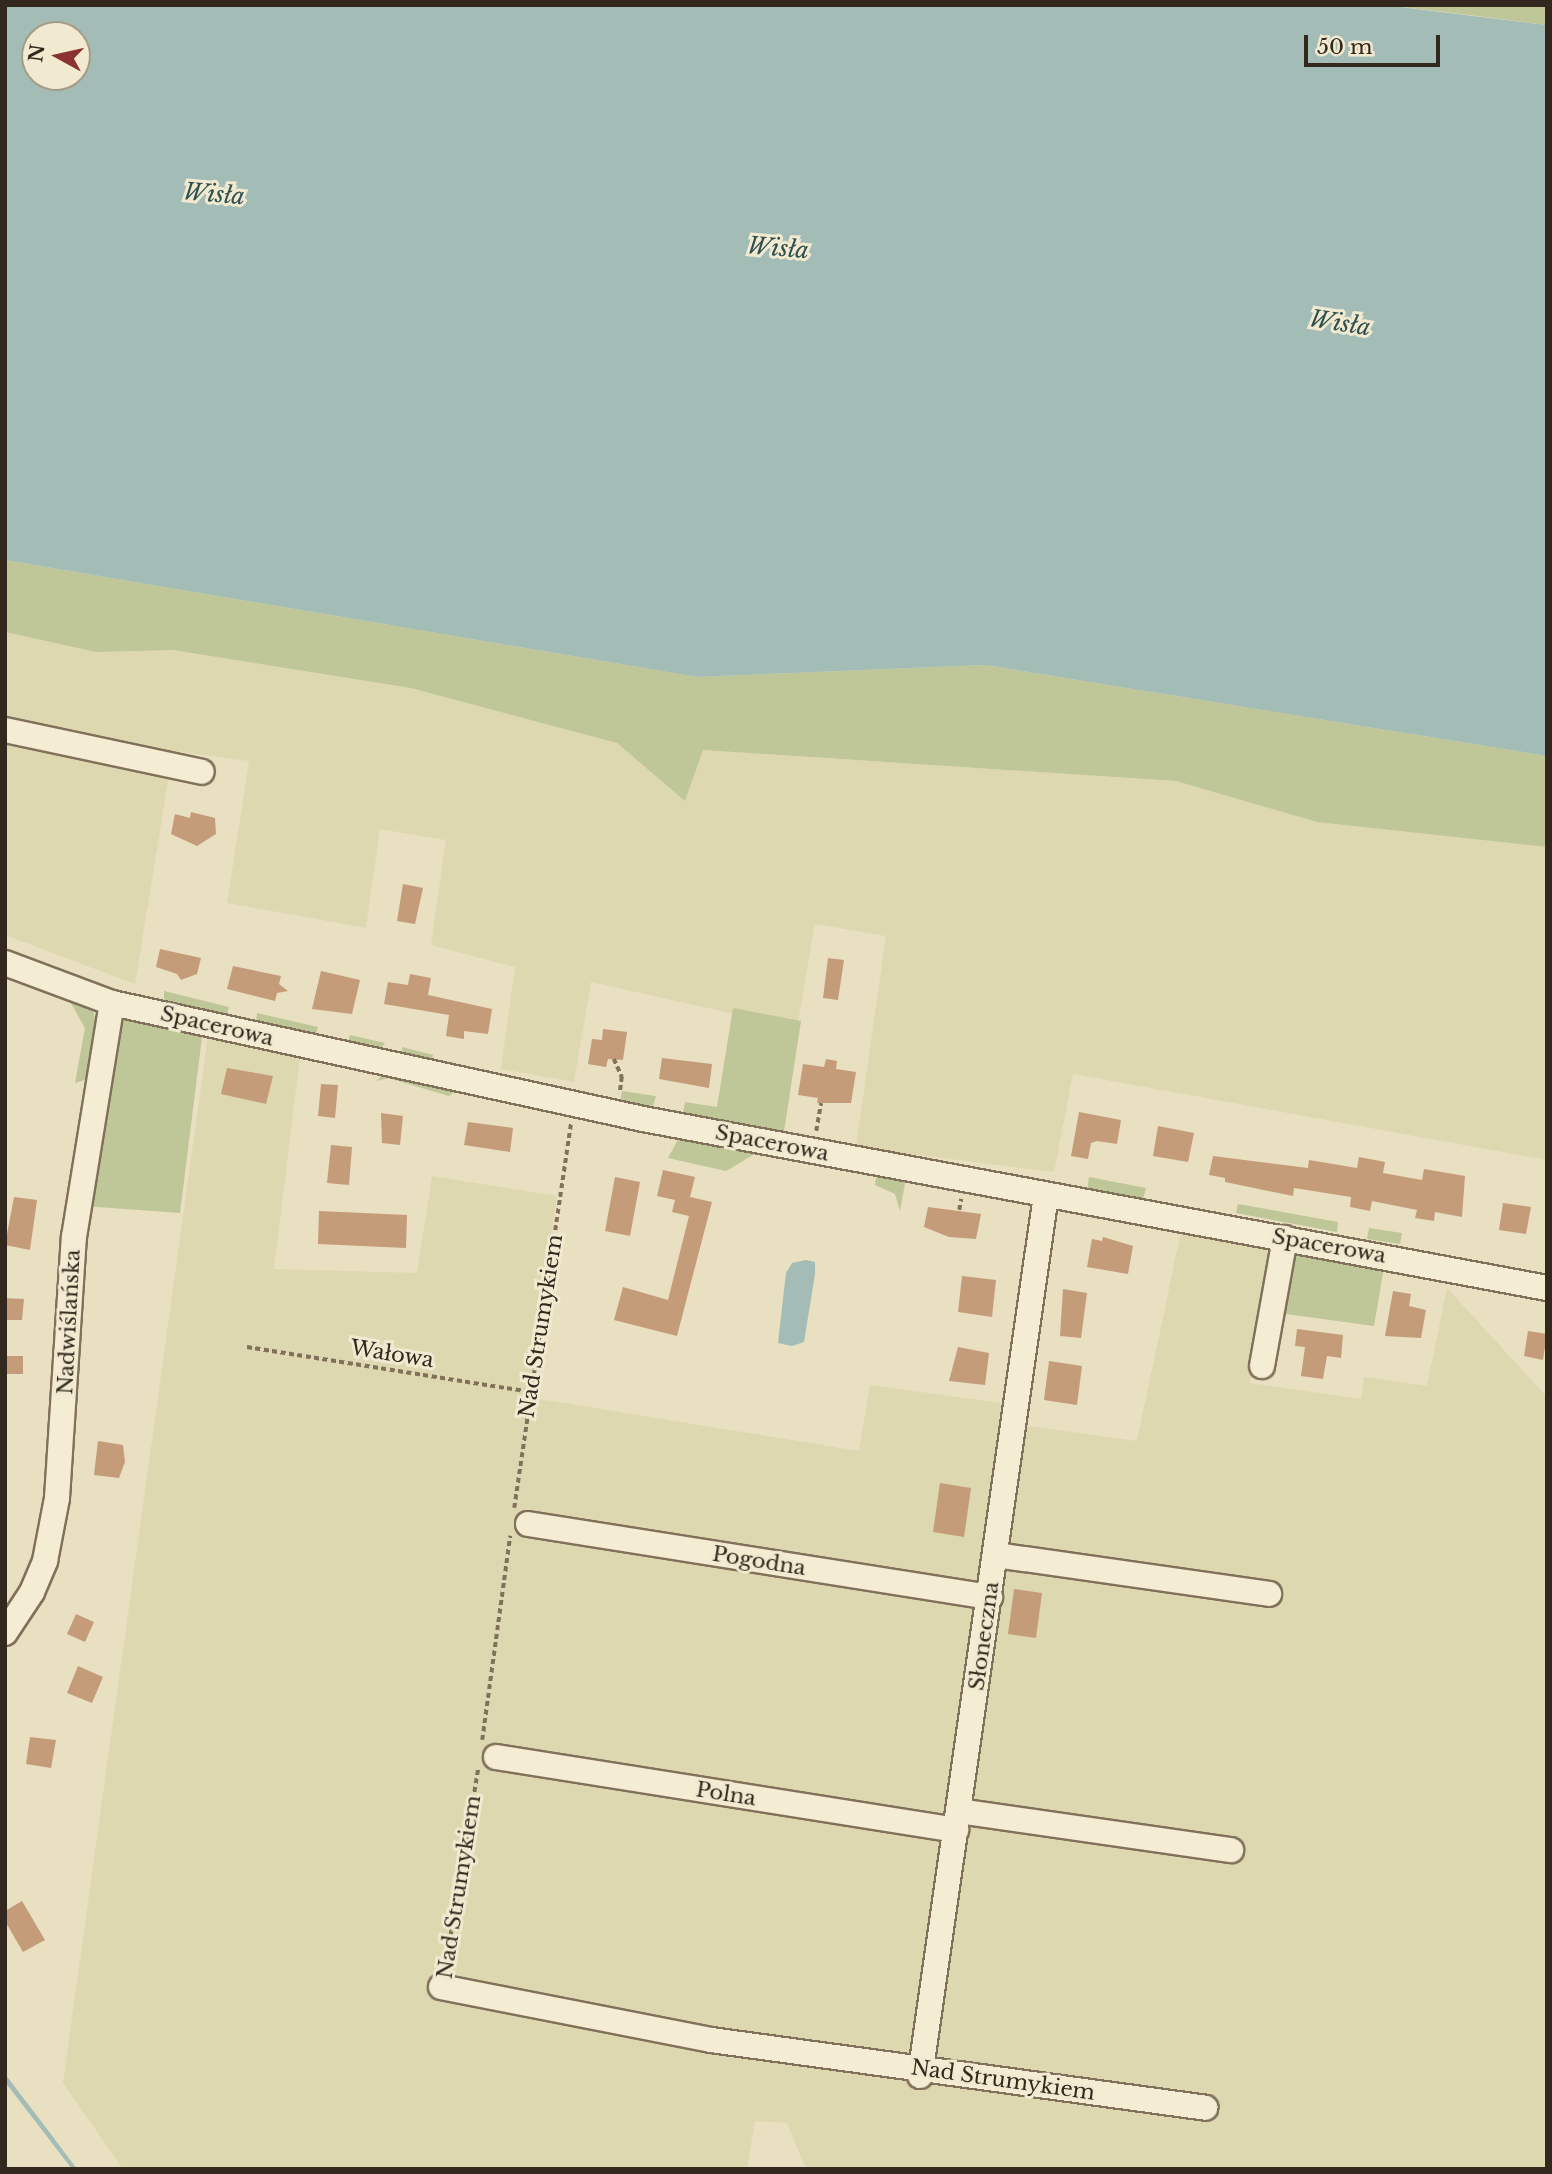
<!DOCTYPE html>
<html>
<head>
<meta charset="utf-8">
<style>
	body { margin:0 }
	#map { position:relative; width:1552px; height:2174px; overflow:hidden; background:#e9dfc1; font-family:"Libre Baskerville",serif }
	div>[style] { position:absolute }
	.farmland>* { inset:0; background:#ded8b0 }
	.green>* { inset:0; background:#bfc697 }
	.water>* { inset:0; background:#a3bcb6 }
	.building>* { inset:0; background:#c49c7a }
	.path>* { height:3.5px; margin-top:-1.75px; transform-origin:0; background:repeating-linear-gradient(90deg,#81715a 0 5px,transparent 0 8.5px) }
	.roads { filter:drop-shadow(2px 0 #81715a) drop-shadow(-2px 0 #81715a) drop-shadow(0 2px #81715a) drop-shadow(0 -2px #81715a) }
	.minor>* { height:24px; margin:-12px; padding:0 12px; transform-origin:12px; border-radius:12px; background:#f5ecd4 }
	span { translate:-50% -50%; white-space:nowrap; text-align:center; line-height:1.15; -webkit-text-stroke:6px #f1e9d0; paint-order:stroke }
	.street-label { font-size:21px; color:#32281d }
	.water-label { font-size:23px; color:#2e5150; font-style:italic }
	.frame { position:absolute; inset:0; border:7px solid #32281d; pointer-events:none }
	.north { position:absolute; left:21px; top:21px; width:70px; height:70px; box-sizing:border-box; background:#f1e9d0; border:2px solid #a59c88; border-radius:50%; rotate:278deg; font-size:19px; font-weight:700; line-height:28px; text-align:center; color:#32281d }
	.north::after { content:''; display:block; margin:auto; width:24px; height:32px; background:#8b3330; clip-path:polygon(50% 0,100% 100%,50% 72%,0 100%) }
	.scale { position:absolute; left:1304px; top:35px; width:136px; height:32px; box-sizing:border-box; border:4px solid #32281d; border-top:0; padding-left:9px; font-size:21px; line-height:24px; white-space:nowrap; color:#32281d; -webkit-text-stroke:5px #f1e9d0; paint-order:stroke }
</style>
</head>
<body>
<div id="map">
	<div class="farmland">
		<i style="clip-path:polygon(5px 632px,96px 652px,173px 650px,411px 688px,617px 743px,685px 800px,702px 750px,1176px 781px,1317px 822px,1547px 847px,1547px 1160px,1073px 1074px,1054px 1172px,856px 1147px,886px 936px,815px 924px,797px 1028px,591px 982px,574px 1082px,501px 1069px,515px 967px,431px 945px,446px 840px,380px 829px,366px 928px,227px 903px,249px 761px,173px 751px,135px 984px,5px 935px)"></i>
		<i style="clip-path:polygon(208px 1036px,300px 1056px,274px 1269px,417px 1273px,432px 1176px,557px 1196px,527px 1397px,859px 1451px,870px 1385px,1001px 1403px,999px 1422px,1137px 1441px,1182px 1227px,1271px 1245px,1250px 1383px,1361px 1399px,1364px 1377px,1427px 1386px,1447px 1288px,1547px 1397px,1547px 2169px,806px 2169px,787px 2123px,755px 2121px,747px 2169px,123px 2169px,63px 2083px)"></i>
	</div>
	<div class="green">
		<i style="clip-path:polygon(1384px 5px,1547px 5px,1547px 25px,1445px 12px)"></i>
		<i style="clip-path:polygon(5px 560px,697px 677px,985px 665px,1547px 756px,1547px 847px,1317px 822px,1176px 781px,703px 750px,685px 801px,617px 743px,411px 688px,173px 650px,96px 652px,5px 632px)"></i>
		<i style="clip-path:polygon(164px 991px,229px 1007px,227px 1014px,223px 1018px,164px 1004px)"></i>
		<i style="clip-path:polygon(68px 998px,90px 1002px,96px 1021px,88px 1079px,75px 1083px,85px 1028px)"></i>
		<i style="clip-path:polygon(733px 1008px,801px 1021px,783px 1138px,682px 1118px,685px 1102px,717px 1107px)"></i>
		<i style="clip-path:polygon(257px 1013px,318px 1027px,314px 1039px,256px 1023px)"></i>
		<i style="clip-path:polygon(122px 1016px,203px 1029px,180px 1213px,84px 1206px)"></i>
		<i style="clip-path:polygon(350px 1035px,385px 1043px,377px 1054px,347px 1047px)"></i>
		<i style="clip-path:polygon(402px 1047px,433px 1055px,431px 1065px,403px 1059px)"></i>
		<i style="clip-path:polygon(384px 1072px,472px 1091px,472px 1095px,455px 1091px,449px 1096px,388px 1078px,377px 1081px)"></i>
		<i style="clip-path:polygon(622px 1091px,656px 1096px,651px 1112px,620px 1106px)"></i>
		<i style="clip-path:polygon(680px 1136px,758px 1152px,726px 1171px,668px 1158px)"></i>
		<i style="clip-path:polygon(877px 1173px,906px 1178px,900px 1211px,895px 1194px,875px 1185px)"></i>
		<i style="clip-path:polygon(1089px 1177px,1146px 1188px,1143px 1199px,1087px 1192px)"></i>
		<i style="clip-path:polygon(1238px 1204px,1338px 1222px,1337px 1232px,1236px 1213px)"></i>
		<i style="clip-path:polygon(1369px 1228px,1402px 1233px,1400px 1244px,1367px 1239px)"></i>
		<i style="clip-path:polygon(1296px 1251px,1384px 1267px,1374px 1326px,1279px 1313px,1290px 1256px)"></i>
	</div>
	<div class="water">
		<i style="clip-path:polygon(evenodd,5px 5px,1384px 5px,1547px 25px,1547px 756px,985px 665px,697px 677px,5px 560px,5px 5px,35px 35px,77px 35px,77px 77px,35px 77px,35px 35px)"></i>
		<i style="clip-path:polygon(806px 1260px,815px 1262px,815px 1274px,804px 1342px,792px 1346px,778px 1343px,786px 1273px,792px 1263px)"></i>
		<i style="clip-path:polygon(5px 2074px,44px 2125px,77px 2169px,72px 2169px,5px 2082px)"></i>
	</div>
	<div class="building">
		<i style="clip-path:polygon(191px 812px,215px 818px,216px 834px,197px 846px,171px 834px,175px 814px,190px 818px)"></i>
		<i style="clip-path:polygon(403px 884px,423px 888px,415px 924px,397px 921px)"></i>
		<i style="clip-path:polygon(160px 949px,201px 958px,197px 974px,181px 980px,177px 974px,156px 967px)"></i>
		<i style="clip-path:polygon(828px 958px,844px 960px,838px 1000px,823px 998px)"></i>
		<i style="clip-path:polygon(233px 966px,281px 976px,279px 984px,288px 991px,277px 993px,275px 1001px,227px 989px)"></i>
		<i style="clip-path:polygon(321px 971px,360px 980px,352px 1014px,312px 1009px)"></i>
		<i style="clip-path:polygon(410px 974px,431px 978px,428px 995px,492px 1009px,488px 1034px,464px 1031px,464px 1039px,446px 1036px,449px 1015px,384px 1004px,388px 982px,408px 985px)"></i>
		<i style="clip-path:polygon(603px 1029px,627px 1032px,623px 1060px,608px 1059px,606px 1067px,588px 1064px,592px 1039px,602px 1040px)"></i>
		<i style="clip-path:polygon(662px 1058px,712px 1064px,709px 1088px,659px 1079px)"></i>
		<i style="clip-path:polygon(826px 1059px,837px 1061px,836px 1069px,856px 1072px,851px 1103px,817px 1103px,818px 1098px,798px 1095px,803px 1064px,824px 1067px)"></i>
		<i style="clip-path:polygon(227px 1068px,273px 1076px,266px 1104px,221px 1094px)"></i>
		<i style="clip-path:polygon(321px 1084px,338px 1085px,335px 1118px,318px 1116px)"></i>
		<i style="clip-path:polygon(1079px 1112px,1121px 1120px,1117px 1144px,1097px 1141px,1091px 1143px,1088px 1159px,1071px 1156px)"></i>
		<i style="clip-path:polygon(381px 1113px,403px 1116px,400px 1145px,382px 1143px)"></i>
		<i style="clip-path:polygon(468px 1122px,513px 1128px,510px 1152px,464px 1145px)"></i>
		<i style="clip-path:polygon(1158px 1126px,1194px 1133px,1188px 1162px,1153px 1156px)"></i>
		<i style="clip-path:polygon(331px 1145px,352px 1147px,349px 1185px,327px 1183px)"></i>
		<i style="clip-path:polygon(1213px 1156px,1308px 1168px,1309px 1160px,1357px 1168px,1359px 1157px,1385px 1162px,1383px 1173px,1422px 1180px,1424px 1169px,1465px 1176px,1462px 1217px,1435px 1212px,1434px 1221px,1415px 1218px,1417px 1210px,1372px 1201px,1370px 1211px,1350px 1207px,1351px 1197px,1294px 1188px,1293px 1196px,1225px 1182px,1225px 1178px,1209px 1175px)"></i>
		<i style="clip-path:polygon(663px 1170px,695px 1177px,690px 1197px,712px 1202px,677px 1336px,614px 1320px,623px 1287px,668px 1300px,689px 1216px,672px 1212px,675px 1200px,657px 1196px)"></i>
		<i style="clip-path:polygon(615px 1177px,640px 1182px,630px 1236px,605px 1231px)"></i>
		<i style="clip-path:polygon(14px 1197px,37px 1200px,30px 1250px,5px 1245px)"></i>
		<i style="clip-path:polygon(1503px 1203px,1531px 1207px,1526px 1234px,1499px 1230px)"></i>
		<i style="clip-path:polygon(928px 1207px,981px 1214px,976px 1239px,949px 1237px,924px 1227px)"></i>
		<i style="clip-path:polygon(319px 1211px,407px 1215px,406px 1248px,318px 1244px)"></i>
		<i style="clip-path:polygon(1103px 1237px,1133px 1246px,1128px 1274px,1087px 1267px,1092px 1239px,1102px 1241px)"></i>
		<i style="clip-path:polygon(962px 1276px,996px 1280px,992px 1317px,958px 1312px)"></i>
		<i style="clip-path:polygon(1063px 1289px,1087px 1293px,1081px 1338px,1060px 1336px)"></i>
		<i style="clip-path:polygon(1393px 1291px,1411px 1294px,1409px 1306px,1426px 1310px,1421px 1338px,1385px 1336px)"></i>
		<i style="clip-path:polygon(5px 1298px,24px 1299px,22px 1320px,5px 1320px)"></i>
		<i style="clip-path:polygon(1297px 1329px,1343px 1335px,1341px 1358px,1327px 1356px,1323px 1379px,1301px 1376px,1305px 1347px,1295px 1346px)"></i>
		<i style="clip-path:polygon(1528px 1331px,1547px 1334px,1543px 1360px,1524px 1356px)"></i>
		<i style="clip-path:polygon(958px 1347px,989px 1353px,985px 1385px,949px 1381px)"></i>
		<i style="clip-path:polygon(5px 1356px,23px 1356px,23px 1374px,5px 1374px)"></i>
		<i style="clip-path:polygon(1049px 1361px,1082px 1366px,1077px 1405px,1044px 1400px)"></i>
		<i style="clip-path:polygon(98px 1441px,123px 1445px,125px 1462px,119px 1478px,94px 1475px)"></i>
		<i style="clip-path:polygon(940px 1483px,971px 1488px,964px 1537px,933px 1532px)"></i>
		<i style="clip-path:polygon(1014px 1589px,1042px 1593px,1036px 1638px,1008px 1634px)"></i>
		<i style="clip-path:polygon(76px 1614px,94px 1622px,85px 1642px,67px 1634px)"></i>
		<i style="clip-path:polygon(78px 1666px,103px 1677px,92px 1703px,67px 1693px)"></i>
		<i style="clip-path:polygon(30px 1737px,56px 1740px,51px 1768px,26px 1764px)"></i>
		<i style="clip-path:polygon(22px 1901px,45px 1940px,23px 1952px,5px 1921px,5px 1911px)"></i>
	</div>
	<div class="path">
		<i style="left:614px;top:1059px;width:20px;rotate:66deg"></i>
		<i style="left:622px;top:1077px;width:17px;rotate:97deg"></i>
		<i style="left:816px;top:1131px;width:28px;rotate:-80deg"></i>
		<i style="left:959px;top:1210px;width:11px;rotate:-80deg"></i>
		<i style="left:247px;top:1347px;width:288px;rotate:9deg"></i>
		<i style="left:514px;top:1508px;width:388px;rotate:-81.6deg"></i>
		<i style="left:482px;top:1740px;width:206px;rotate:-82.2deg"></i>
		<i style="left:445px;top:1968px;width:202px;rotate:-80.6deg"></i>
	</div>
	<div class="roads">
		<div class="minor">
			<i style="left:5px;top:730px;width:201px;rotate:12deg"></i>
			<i style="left:5px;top:963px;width:114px;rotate:20.5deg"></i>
			<i style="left:112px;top:1003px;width:544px;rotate:12.32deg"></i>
			<i style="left:643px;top:1119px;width:920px;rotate:10.59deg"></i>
			<i style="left:1262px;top:1366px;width:130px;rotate:-79.8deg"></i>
			<i style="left:528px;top:1524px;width:468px;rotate:9deg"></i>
			<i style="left:996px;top:1555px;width:276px;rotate:8.1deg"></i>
			<i style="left:5px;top:1633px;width:49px;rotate:-56.6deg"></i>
			<i style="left:32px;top:1592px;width:34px;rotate:-67deg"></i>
			<i style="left:45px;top:1561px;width:64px;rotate:-79.2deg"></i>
			<i style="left:57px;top:1498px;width:262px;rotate:-86.3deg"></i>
			<i style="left:74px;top:1237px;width:237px;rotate:-80.8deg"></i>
			<i style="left:496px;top:1757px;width:466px;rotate:9deg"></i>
			<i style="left:959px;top:1811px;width:275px;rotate:8.2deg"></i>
			<i style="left:441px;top:1987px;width:275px;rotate:11.1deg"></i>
			<i style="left:711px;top:2040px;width:499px;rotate:7.8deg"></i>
			<i style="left:920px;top:2076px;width:890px;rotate:-81.86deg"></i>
		</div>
	</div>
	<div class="street-label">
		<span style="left:217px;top:1026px;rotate:13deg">Spacerowa</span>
		<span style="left:772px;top:1143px;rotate:11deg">Spacerowa</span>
		<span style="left:1329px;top:1246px;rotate:10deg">Spacerowa</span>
		<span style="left:69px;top:1322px;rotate:-87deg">Nadwiślańska</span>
		<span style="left:541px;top:1326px;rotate:-81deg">Nad Strumykiem</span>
		<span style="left:392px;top:1354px;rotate:9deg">Wałowa</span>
		<span style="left:759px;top:1561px;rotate:9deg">Pogodna</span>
		<span style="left:984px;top:1636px;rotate:-82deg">Słoneczna</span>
		<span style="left:726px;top:1794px;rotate:9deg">Polna</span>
		<span style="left:459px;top:1887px;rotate:-81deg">Nad Strumykiem</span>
		<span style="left:1003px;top:2080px;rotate:8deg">Nad Strumykiem</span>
	</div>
	<div class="water-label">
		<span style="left:214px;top:194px;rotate:5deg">Wisła</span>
		<span style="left:778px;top:248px;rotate:5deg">Wisła</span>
		<span style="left:1340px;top:323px;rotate:9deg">Wisła</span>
	</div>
	<div class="frame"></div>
	<div class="north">N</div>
	<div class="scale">50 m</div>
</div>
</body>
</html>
